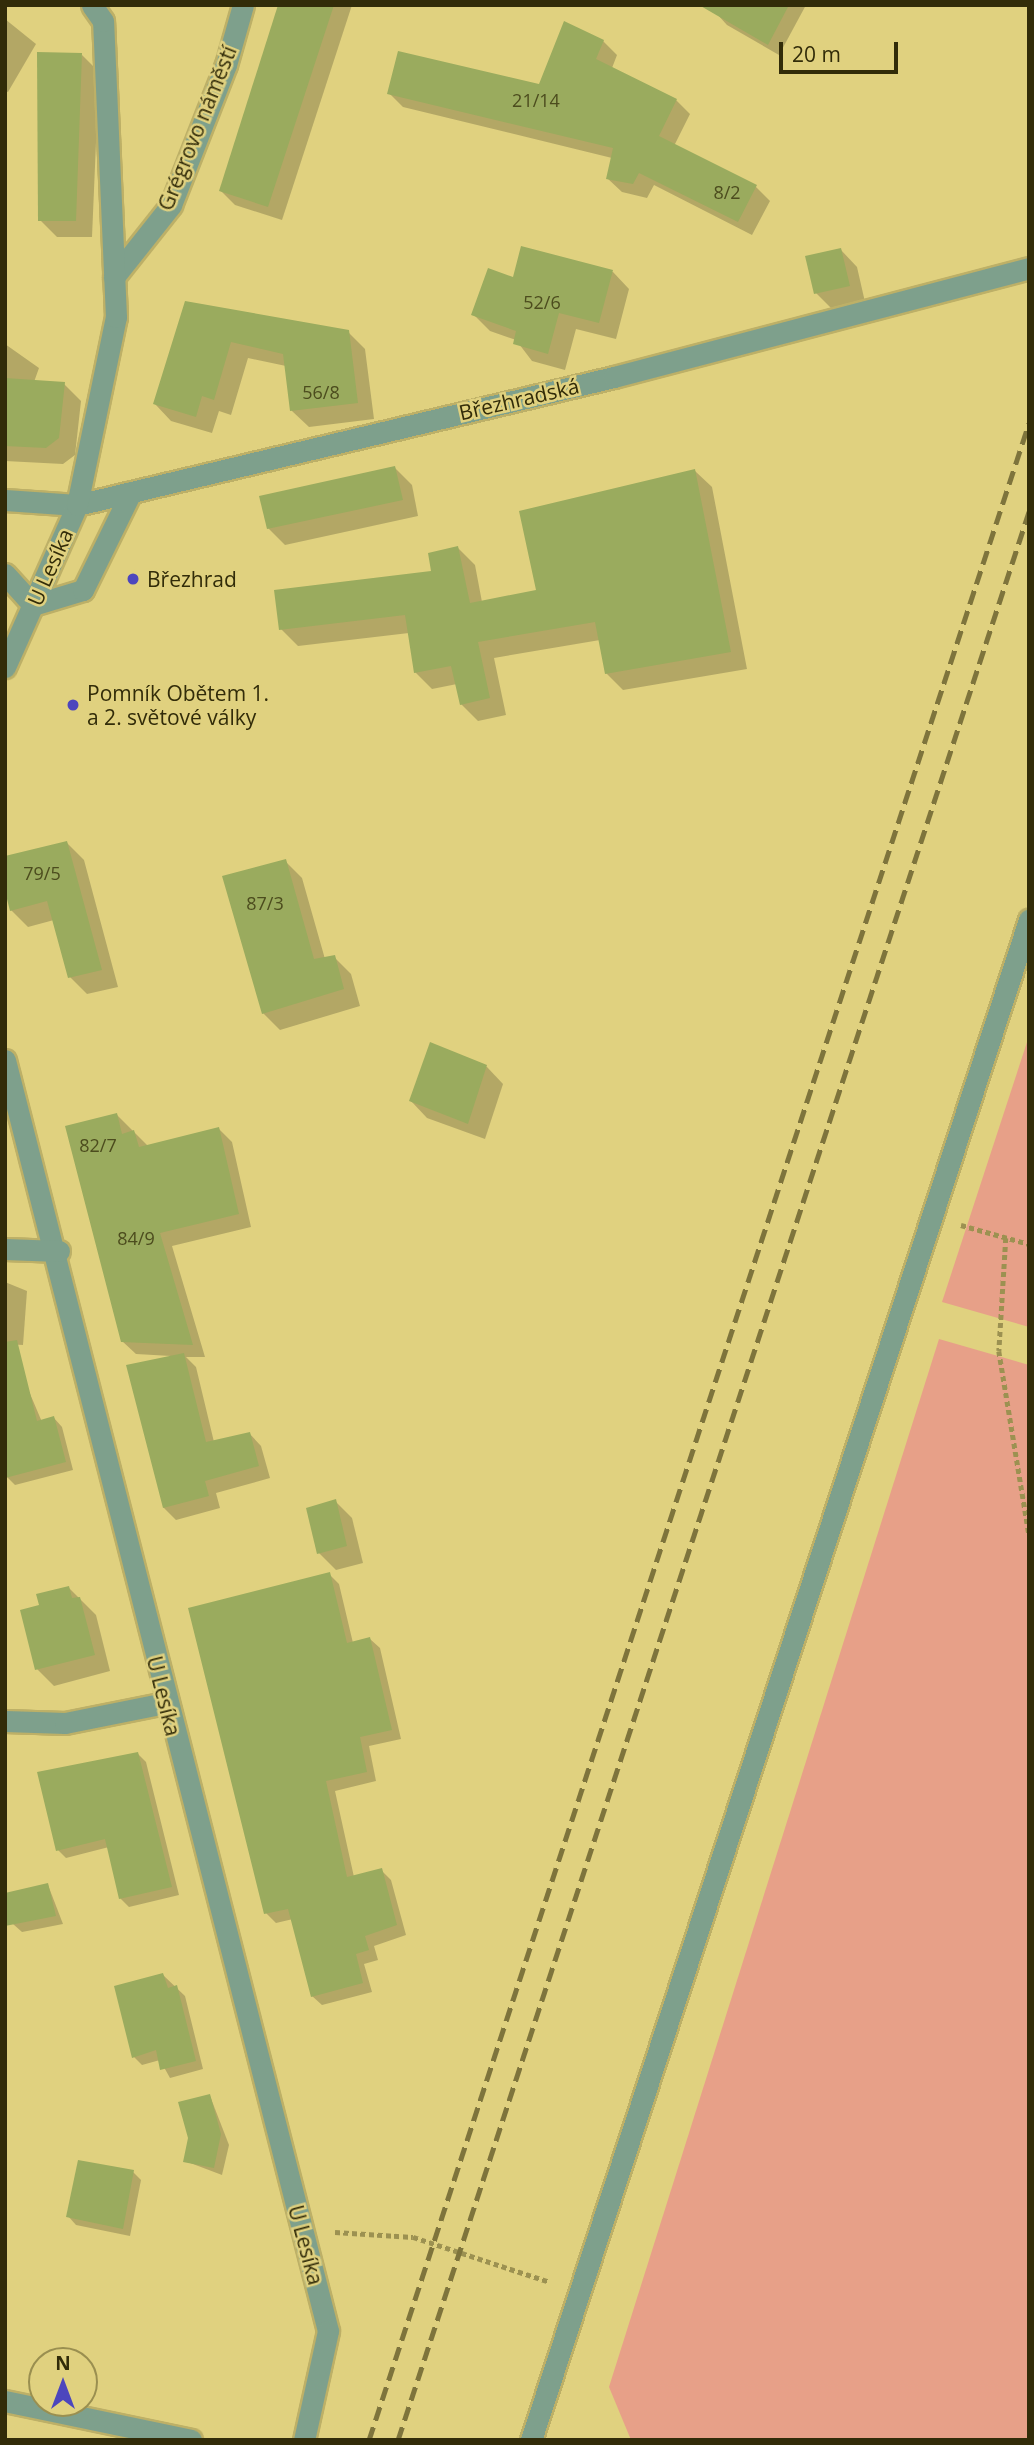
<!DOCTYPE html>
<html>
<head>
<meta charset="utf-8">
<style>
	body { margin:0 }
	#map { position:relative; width:1034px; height:2445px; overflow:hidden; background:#e0d17f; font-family:"Open Sans",sans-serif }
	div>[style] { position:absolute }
	.green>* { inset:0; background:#e7a088 }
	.shadow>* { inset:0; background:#0003 }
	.building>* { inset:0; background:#9aab5e }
	.path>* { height:4.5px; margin-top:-2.25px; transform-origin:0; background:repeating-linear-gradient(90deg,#9c9151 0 5px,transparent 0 8.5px) }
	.roads { filter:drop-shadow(2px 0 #bdb067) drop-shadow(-2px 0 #bdb067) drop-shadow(0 2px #bdb067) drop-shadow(0 -2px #bdb067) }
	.lane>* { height:21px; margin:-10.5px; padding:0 10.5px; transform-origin:10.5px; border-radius:10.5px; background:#7ea08c }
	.street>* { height:21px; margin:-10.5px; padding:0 10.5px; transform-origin:10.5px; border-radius:10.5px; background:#7ea08c }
	.rail>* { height:5px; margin-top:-2.5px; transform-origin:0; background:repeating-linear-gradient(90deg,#7e743c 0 14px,transparent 0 21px) }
	.dots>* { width:19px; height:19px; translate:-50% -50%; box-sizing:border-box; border:4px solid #e0d17f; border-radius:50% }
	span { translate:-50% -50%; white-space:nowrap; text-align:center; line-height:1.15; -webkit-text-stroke:5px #e0d17f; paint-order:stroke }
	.number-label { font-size:18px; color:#4c4c1e }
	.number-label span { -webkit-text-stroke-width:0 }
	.street-label { font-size:21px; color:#322c09 }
	.poi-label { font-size:21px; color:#322c09 }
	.left { translate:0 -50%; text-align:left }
	.frame { position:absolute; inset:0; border:7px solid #322c09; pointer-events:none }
	.north { position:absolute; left:28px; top:2347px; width:70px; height:70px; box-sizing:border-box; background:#e0d17f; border:2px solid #9a8f50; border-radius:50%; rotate:0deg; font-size:19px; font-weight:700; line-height:28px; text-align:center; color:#322c09 }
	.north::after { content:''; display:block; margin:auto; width:24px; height:32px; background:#4c46bd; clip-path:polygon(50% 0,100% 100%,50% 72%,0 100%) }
	.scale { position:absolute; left:779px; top:42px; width:119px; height:32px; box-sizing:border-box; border:4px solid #322c09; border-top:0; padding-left:9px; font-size:21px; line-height:24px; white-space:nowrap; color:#322c09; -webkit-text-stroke:5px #e0d17f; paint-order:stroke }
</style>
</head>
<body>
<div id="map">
	<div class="green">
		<i style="clip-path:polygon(1029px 1036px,1029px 1327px,942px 1302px)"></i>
		<i style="clip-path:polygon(939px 1339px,1029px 1365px,1029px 2440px,631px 2440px,609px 2387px)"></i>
	</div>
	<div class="shadow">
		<i style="clip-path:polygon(281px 5px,352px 5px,282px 220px,235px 205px,221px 191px)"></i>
		<i style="clip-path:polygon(721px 5px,806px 5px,779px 55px,727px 25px,717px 14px)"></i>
		<i style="clip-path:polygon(5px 19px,36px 44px,8px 92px,5px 91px)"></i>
		<i style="clip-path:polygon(603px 41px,617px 55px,612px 68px,676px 100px,690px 114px,674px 146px,756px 187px,770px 201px,752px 235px,654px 185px,647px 198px,622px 192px,607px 178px,612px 158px,403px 107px,389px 93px,540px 87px)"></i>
		<i style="clip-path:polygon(82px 55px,99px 72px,92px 237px,57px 237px,40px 220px)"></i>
		<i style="clip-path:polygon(841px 250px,857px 267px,865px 302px,833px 310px,816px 293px)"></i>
		<i style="clip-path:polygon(613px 272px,629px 289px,616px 339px,576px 329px,565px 370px,532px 361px,516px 340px,490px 331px,473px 314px,514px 279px)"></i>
		<i style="clip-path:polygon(186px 303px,348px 332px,365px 349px,374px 419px,309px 427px,292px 411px,286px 366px,248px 358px,231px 415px,219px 411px,212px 433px,171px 421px,155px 404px)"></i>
		<i style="clip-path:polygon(5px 344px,39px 368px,34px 382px,64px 384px,81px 401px,75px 455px,63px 464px,5px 461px)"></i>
		<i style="clip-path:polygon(395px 468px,412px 485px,418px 516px,285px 545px,268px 528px)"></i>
		<i style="clip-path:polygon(695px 471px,712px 487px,747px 669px,623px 690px,606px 673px,600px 640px,494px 658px,506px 715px,478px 721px,461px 704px,457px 684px,432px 689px,415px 672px,409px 633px,298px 646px,281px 629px,433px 572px,458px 548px,475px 565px,482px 602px,538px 591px)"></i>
		<i style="clip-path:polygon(67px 843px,84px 860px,118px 987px,87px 994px,70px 977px,54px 920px,28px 927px,11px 910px)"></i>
		<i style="clip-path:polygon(285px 861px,302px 878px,325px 959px,334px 957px,351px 974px,360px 1006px,280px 1030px,263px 1013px)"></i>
		<i style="clip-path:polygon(431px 1044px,487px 1067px,503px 1084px,485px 1139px,427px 1118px,411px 1101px)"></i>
		<i style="clip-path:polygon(116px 1114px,148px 1146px,219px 1129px,232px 1142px,251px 1227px,172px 1246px,205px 1357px,186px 1357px,196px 1367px,214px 1442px,249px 1433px,261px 1446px,270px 1478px,216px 1493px,220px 1508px,176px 1520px,164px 1508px,171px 1356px,136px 1354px,122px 1341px)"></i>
		<i style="clip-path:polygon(5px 1282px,27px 1291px,23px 1345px,5px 1344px)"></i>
		<i style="clip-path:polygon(28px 1389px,42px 1422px,54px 1418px,62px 1427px,73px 1470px,15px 1485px,7px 1477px)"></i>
		<i style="clip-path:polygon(335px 1501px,352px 1518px,363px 1563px,336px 1570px,319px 1553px)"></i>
		<i style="clip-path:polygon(329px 1574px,339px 1584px,353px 1643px,370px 1639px,380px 1648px,401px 1739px,369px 1746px,376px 1781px,335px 1791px,354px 1877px,381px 1870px,391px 1880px,406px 1935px,374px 1946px,378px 1960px,364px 1964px,372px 1992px,322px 2005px,312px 1996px,293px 1919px,276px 1923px,266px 1913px)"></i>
		<i style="clip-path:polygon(69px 1588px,96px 1615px,110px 1671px,54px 1686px,37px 1669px,41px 1606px)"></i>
		<i style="clip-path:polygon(138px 1754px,146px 1762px,179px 1895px,129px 1907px,120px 1898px,109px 1847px,66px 1858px,58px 1850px)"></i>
		<i style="clip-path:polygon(48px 1885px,63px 1924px,22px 1932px,13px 1924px)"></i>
		<i style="clip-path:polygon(163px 1975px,185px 1996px,203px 2069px,170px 2078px,160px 2060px,142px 2065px,134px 2057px)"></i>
		<i style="clip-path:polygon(210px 2096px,229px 2145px,222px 2175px,185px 2161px)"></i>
		<i style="clip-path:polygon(133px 2172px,141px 2180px,130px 2236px,76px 2225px,68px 2216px)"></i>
	</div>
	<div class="building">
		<i style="clip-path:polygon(278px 5px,334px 5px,268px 207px,219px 191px)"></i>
		<i style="clip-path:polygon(699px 5px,789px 5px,768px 45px)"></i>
		<i style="clip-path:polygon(564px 21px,604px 40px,596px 59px,677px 99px,659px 136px,757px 185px,738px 222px,639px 173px,633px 184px,606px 179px,613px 148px,387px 94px,398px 51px,539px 84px)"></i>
		<i style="clip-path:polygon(37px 52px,82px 53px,76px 221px,38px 221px)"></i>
		<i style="clip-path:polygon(521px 246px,613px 270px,599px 323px,559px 313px,548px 354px,513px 344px,516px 331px,471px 315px,488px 268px,513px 277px)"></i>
		<i style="clip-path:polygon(841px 248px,850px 286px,814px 294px,805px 256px)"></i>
		<i style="clip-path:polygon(185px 301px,349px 330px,358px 403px,290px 411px,283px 354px,231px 342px,214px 400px,202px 396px,196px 417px,153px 404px)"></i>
		<i style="clip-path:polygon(5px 378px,65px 382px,59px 438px,46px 448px,5px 446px)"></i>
		<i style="clip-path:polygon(395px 466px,403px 500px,267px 529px,259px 496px)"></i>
		<i style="clip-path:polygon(695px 469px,731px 652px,605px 674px,595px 622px,478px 642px,490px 698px,460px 705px,451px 666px,414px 673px,405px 615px,279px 630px,274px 590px,431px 571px,428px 553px,458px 546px,470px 603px,536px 590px,519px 511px)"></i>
		<i style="clip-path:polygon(67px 841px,102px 970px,68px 978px,47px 901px,10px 911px,5px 891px,5px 856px)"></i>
		<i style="clip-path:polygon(286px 859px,314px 959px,335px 955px,344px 989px,262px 1014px,222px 876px)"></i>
		<i style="clip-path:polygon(430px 1042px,487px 1065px,468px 1124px,409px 1101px)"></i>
		<i style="clip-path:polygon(117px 1113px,122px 1134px,134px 1130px,139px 1147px,219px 1127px,239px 1214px,160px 1233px,193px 1345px,121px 1342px,65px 1126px)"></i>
		<i style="clip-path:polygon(17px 1340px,37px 1421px,54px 1416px,66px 1462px,5px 1478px,5px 1342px)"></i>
		<i style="clip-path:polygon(184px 1353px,206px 1442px,250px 1432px,259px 1466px,205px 1481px,209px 1496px,163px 1508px,126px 1365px)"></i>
		<i style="clip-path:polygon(336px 1499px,347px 1546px,317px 1554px,306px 1508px)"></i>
		<i style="clip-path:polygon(330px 1572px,347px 1643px,370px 1637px,392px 1730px,360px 1737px,367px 1772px,326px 1781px,347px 1877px,382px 1868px,397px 1925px,365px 1936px,369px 1950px,356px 1954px,363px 1983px,311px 1997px,288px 1909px,264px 1914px,188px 1608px)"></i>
		<i style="clip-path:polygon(69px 1586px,72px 1598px,80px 1597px,95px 1655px,35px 1670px,20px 1610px,39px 1605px,36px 1594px)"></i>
		<i style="clip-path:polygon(138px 1752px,172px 1887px,119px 1899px,105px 1839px,56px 1851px,37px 1772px)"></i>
		<i style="clip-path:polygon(48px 1883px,56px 1916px,5px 1926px,5px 1893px)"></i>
		<i style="clip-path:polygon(163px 1973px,168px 1988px,177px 1985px,196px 2061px,160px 2070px,156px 2050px,132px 2058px,114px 1986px)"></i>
		<i style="clip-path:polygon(210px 2094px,221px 2134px,214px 2168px,183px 2162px,188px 2138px,178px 2102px)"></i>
		<i style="clip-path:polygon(78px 2160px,134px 2170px,123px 2229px,66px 2217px)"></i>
	</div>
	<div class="path">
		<i style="left:961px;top:1225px;width:71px;rotate:15.6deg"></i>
		<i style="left:1006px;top:1238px;width:113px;rotate:93.5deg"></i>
		<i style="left:999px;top:1351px;width:186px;rotate:80.7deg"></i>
		<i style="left:335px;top:2232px;width:78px;rotate:3.7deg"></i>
		<i style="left:413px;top:2237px;width:144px;rotate:18.2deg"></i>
	</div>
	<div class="roads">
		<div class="lane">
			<i style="left:5px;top:574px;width:42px;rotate:47.9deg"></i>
			<i style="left:33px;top:605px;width:52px;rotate:-16.7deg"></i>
			<i style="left:83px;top:590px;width:109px;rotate:-63.9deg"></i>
		</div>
		<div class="street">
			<i style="left:114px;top:277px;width:92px;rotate:-51.6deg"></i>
			<i style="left:171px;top:205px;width:150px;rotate:-68.6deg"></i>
			<i style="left:226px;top:65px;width:62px;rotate:-74.2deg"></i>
			<i style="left:5px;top:500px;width:72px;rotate:4deg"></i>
			<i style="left:77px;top:505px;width:552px;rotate:-13.41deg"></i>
			<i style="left:614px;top:377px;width:429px;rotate:-14.7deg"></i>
			<i style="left:5px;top:667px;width:177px;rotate:-66deg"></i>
			<i style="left:77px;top:505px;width:192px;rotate:-78.3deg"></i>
			<i style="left:116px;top:317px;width:296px;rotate:-92.5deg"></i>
			<i style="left:103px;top:21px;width:19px;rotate:-125deg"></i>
			<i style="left:5px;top:1060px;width:1311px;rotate:75.74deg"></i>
			<i style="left:328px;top:2331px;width:112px;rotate:102.4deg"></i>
			<i style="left:5px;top:1249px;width:54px;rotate:2.1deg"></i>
			<i style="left:5px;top:1721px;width:60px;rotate:1.9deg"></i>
			<i style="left:65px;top:1723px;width:102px;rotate:-11.3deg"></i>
			<i style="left:5px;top:2401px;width:190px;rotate:11.8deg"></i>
			<i style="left:531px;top:2440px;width:1600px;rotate:-71.86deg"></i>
		</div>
	</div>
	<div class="rail">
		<i style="left:369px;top:2440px;width:2122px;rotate:-71.88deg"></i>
		<i style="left:398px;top:2440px;width:2029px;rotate:-71.88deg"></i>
	</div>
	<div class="dots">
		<i style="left:133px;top:579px;background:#4c46bd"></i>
		<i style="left:73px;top:705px;background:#4c46bd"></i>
	</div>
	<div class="number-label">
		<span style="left:536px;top:100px">21/14</span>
		<span style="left:727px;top:192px">8/2</span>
		<span style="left:542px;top:302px">52/6</span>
		<span style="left:321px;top:392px">56/8</span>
		<span style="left:42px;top:873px">79/5</span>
		<span style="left:265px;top:903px">87/3</span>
		<span style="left:98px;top:1145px">82/7</span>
		<span style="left:136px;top:1238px">84/9</span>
	</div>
	<div class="street-label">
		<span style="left:197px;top:128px;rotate:-68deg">Grégrovo náměstí</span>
		<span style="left:519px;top:399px;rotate:-13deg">Březhradská</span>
		<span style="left:50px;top:567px;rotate:-66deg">U Lesíka</span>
		<span style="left:164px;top:1696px;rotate:76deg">U Lesíka</span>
		<span style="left:306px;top:2245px;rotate:75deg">U Lesíka</span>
	</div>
	<div class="poi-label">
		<span class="left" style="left:147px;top:579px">Březhrad</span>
		<span class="left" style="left:87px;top:705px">Pomník Obětem 1.<br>a 2. světové války</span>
	</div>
	<div class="frame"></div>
	<div class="north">N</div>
	<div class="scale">20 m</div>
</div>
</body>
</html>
